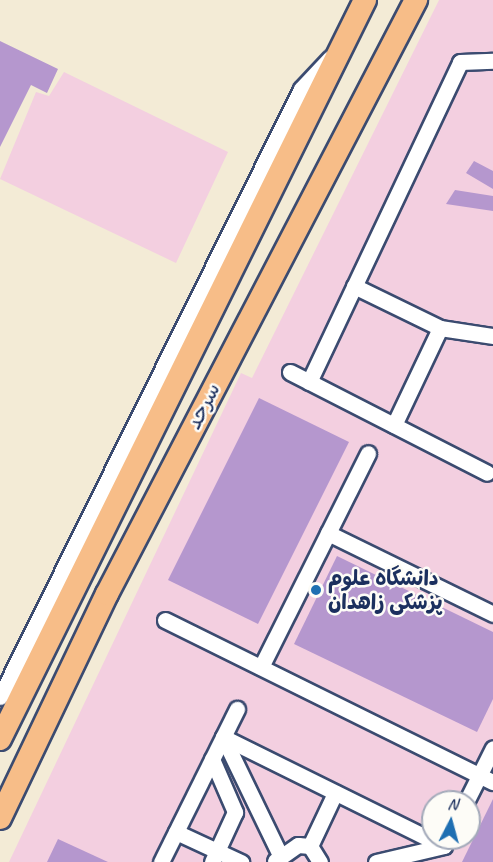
<!DOCTYPE html>
<html>
<head>
<meta charset="utf-8">
<style>
	body { margin:0 }
	#map { position:relative; width:493px; height:862px; overflow:hidden; background:#f3ebd6; font-family:Caveat,"Playpen Sans Arabic",sans-serif }
	div>[style] { position:absolute }
	.built>* { inset:0; background:#f3cfe0 }
	.building>* { inset:0; background:#b597ce }
	.roads { filter:drop-shadow(2px 0 #3b4b70) drop-shadow(-2px 0 #3b4b70) drop-shadow(0 2px #3b4b70) drop-shadow(0 -2px #3b4b70) }
	.minor>* { height:15px; margin:-7.5px; padding:0 7.5px; transform-origin:7.5px; border-radius:7.5px; background:#fff }
	.highway>* { height:22px; margin:-11px; padding:0 11px; transform-origin:11px; border-radius:11px; background:#f7bd88 }
	.dots>* { width:16px; height:16px; translate:-50% -50%; box-sizing:border-box; border:3px solid #fdfcf7; border-radius:50% }
	span { translate:-50% -50%; white-space:nowrap; text-align:center; line-height:1.15; -webkit-text-stroke:5px #fdfcf7; paint-order:stroke }
	.street-label { font-size:21px; color:#1b2f5e }
	.poi-label { font-size:21px; color:#1b2f5e; font-weight:700 }
	.left { translate:0 -50%; text-align:left }
	.north { position:absolute; left:421px; top:790px; width:60px; height:60px; box-sizing:border-box; background:#fdfcf7; border:2px solid #a3aaba; border-radius:50%; rotate:6deg; font-size:16px; font-weight:700; line-height:24px; text-align:center; color:#1b2f5e }
	.north::after { content:''; display:block; margin:auto; width:21px; height:27px; background:#1f6fb2; clip-path:polygon(50% 0,100% 100%,50% 72%,0 100%) }
</style>
</head>
<body>
<div id="map">
	<div class="built">
		<i style="clip-path:polygon(evenodd,439px 0,493px 0,493px 862px,9px 862px,241px 373px,252px 378px,439px 0,433px 802px,469px 802px,469px 838px,433px 838px,433px 802px)"></i>
		<i style="clip-path:polygon(64px 72px,228px 152px,176px 263px,0 179px,36px 92px,49px 96px)"></i>
	</div>
	<div class="building">
		<i style="clip-path:polygon(0 41px,58px 69px,47px 93px,31px 85px,0 147px)"></i>
		<i style="clip-path:polygon(474px 161px,493px 171px,493px 189px,466px 173px)"></i>
		<i style="clip-path:polygon(455px 190px,493px 196px,493px 211px,446px 204px)"></i>
		<i style="clip-path:polygon(259px 398px,349px 442px,258px 624px,168px 580px)"></i>
		<i style="clip-path:polygon(337px 556px,493px 632px,493px 699px,477px 732px,294px 644px)"></i>
		<i style="clip-path:polygon(493px 799px,493px 862px,462px 862px)"></i>
		<i style="clip-path:polygon(58px 839px,108px 862px,47px 862px)"></i>
	</div>
	<div class="roads">
		<div class="minor">
			<i style="left:354px;top:286px;width:96px;rotate:26deg"></i>
			<i style="left:440px;top:328px;width:54px;rotate:8.6deg"></i>
			<i style="left:290px;top:372px;width:221px;rotate:27.1deg"></i>
			<i style="left:309px;top:382px;width:354px;rotate:-64.7deg"></i>
			<i style="left:460px;top:62px;width:33px;rotate:-2deg"></i>
			<i style="left:394px;top:425px;width:107px;rotate:-64.6deg"></i>
			<i style="left:328px;top:533px;width:184px;rotate:26.1deg"></i>
			<i style="left:165px;top:620px;width:366px;rotate:26.3deg"></i>
			<i style="left:261px;top:667px;width:239px;rotate:-63.4deg"></i>
			<i style="left:0;top:697px;width:678px;rotate:-63.66deg"></i>
			<i style="left:301px;top:89px;width:42px;rotate:-46.9deg"></i>
			<i style="left:223px;top:737px;width:246px;rotate:26.3deg"></i>
			<i style="left:223px;top:737px;width:131px;rotate:64.2deg"></i>
			<i style="left:212px;top:759px;width:58px;rotate:66.5deg"></i>
			<i style="left:235px;top:812px;width:55px;rotate:114.7deg"></i>
			<i style="left:466px;top:802px;width:60px;rotate:-63.4deg"></i>
			<i style="left:176px;top:832px;width:72px;rotate:24.8deg"></i>
			<i style="left:310px;top:846px;width:59px;rotate:-64.7deg"></i>
			<i style="left:275px;top:861px;width:28px;rotate:-35deg"></i>
			<i style="left:298px;top:845px;width:12px;rotate:5deg"></i>
			<i style="left:310px;top:846px;width:19px;rotate:58deg"></i>
			<i style="left:161px;top:862px;width:171px;rotate:-63.6deg"></i>
			<i style="left:376px;top:862px;width:70px;rotate:-13.2deg"></i>
		</div>
		<div class="highway">
			<i style="left:0;top:739px;width:824px;rotate:-63.71deg"></i>
			<i style="left:0;top:818px;width:248px;rotate:-64.5deg"></i>
			<i style="left:107px;top:594px;width:670px;rotate:-62.52deg"></i>
		</div>
	</div>
	<div class="dots">
		<i style="left:316px;top:590px;background:#1f6fb2"></i>
	</div>
	<div class="street-label">
		<span style="left:203px;top:406px;rotate:-63deg">سرحد</span>
	</div>
	<div class="poi-label">
		<span class="left" style="left:328px;top:590px">دانشگاه علوم<br>پزشکی زاهدان</span>
	</div>
	<div class="north">N</div>
</div>
</body>
</html>
